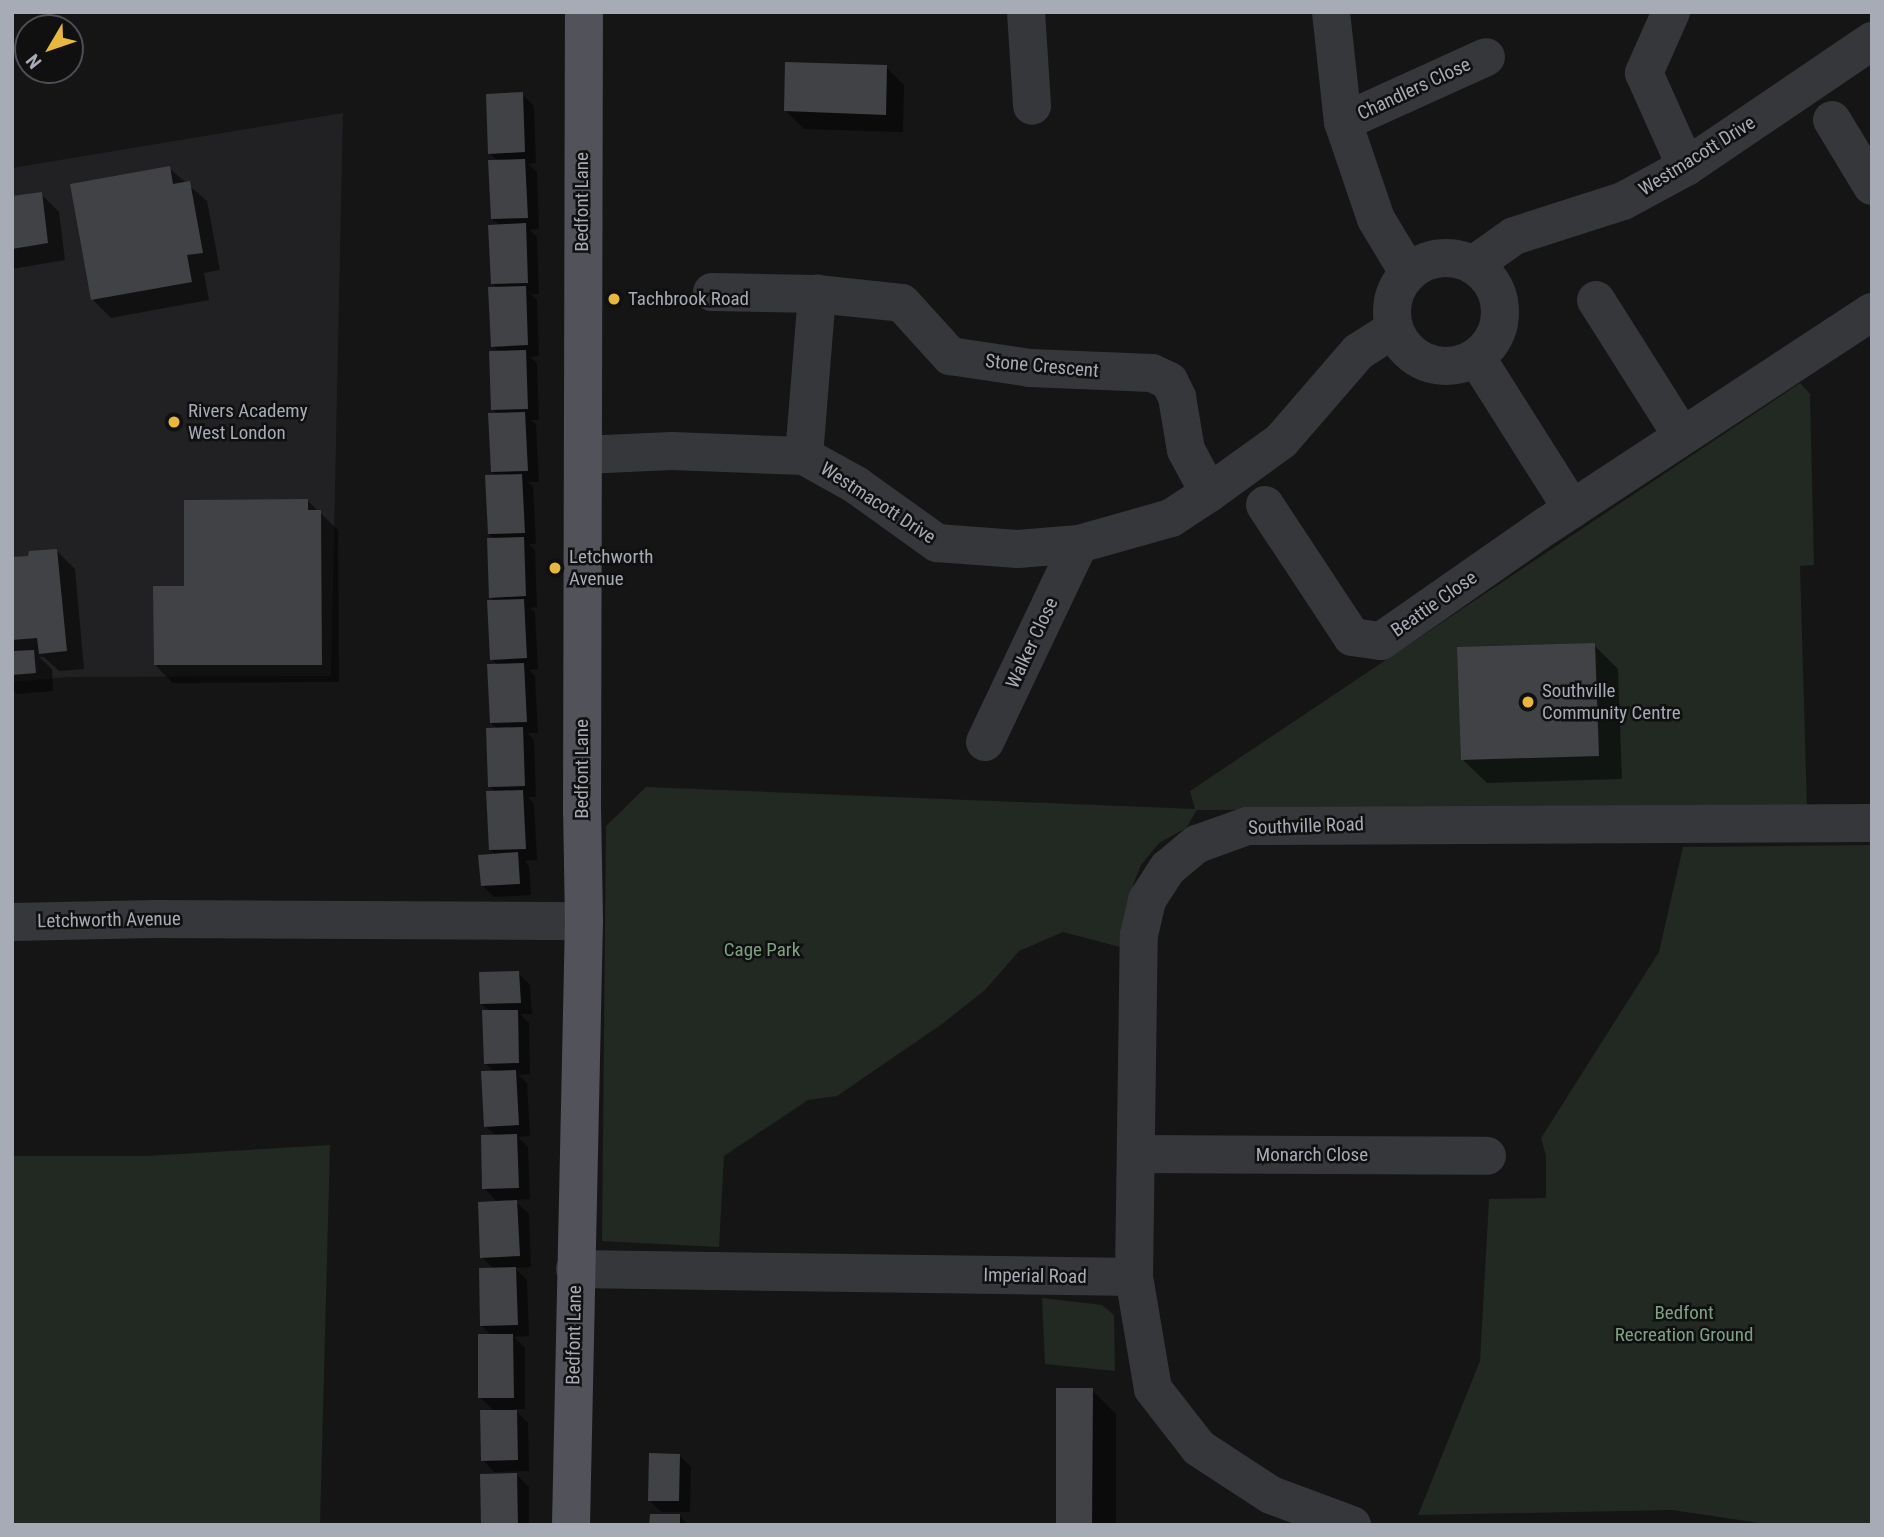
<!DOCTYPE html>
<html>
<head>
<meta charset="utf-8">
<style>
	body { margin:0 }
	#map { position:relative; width:1884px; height:1537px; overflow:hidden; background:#151516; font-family:"Roboto Condensed",sans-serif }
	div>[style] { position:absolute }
	.built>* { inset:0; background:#212123 }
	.green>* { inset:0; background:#212922 }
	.shadow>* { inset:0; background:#0007 }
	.building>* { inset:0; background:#414246 }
	.minor>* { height:38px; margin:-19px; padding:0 19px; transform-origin:19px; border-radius:19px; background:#36373b }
	.minor>.ring { margin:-19px; padding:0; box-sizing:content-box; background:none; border:38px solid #36373b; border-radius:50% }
	.major>* { height:38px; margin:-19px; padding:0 19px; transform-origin:19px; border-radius:19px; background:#52535a }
	.dots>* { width:19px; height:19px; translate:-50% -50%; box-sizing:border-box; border:4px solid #101011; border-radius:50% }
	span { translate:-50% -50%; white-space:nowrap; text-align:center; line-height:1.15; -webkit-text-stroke:5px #101011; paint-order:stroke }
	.street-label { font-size:19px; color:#a7abb6 }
	.poi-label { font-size:19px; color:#a7abb6 }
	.left { translate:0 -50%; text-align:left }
	.park-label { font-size:19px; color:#7fa084 }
	.frame { position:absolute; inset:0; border:14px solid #a7abb6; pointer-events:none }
	.north { position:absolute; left:14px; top:14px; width:70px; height:70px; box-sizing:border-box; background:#101011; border:2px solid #4c4e53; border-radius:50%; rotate:231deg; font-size:19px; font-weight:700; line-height:28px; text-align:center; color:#a7abb6 }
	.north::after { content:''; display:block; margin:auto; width:24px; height:32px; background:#e7b83d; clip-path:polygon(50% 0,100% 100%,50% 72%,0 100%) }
</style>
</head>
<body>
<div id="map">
	<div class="built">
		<i style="clip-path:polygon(343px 113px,331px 676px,70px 677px,12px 682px,12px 168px)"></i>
	</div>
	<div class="green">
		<i style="clip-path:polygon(1800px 383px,1810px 394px,1814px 565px,1800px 566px,1807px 808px,1197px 810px,1186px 828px,1159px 843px,1141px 865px,1134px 882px,1120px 947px,1063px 932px,1019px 951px,985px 990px,942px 1024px,837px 1096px,808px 1100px,724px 1156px,719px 1247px,602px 1241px,606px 826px,646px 787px,1195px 809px,1190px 791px)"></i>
		<i style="clip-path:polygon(1872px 845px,1872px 1525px,1773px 1525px,1672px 1510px,1418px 1515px,1480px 1361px,1489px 1199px,1546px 1198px,1546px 1156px,1541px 1138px,1659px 952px,1683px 847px)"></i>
		<i style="clip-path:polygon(330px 1145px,320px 1525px,12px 1525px,12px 1156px,146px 1156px)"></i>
		<i style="clip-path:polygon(1042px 1298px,1102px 1305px,1114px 1315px,1115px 1371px,1045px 1364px)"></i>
	</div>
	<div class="shadow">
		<i style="clip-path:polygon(886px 67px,904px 85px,903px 132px,804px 129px,786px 111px)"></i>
		<i style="clip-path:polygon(522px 94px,534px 106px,536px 163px,528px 164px,537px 172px,539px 229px,530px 230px,537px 237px,539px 294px,531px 294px,537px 300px,539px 356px,530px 357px,537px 363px,539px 420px,531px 420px,536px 425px,539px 482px,528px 482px,533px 487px,536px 544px,529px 544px,535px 550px,537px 607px,530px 608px,535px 612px,538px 669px,529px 670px,535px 676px,538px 733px,527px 733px,534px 740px,536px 797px,528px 797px,534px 804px,537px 860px,525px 861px,529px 866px,531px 895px,494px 897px,483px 886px,496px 855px,490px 850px,496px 793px,490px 786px,498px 729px,491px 723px,498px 665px,491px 659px,495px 602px,491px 597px,495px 540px,489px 534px,497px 476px,492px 472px,498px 414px,493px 409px,499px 352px,493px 346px,498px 289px,493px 283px,500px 226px,493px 219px,499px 162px,490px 153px)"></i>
		<i style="clip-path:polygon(169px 168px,207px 201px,220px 270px,204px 273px,209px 300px,111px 318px,93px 300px)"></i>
		<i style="clip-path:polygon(41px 194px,59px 212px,65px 260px,12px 269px,12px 198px)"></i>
		<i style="clip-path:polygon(308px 501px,338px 530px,339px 682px,173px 683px,155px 665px,186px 588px)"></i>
		<i style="clip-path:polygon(57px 551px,75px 569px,84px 669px,59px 671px,44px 657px,39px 657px,52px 669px,53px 691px,17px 694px,12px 689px,12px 559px)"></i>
		<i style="clip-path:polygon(1594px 645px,1618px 669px,1622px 779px,1487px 783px,1463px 760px)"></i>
		<i style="clip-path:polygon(518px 973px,530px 985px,532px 1014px,520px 1014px,529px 1023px,530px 1074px,518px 1075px,527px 1083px,530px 1136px,518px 1137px,528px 1147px,530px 1199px,514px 1200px,529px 1214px,531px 1267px,515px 1268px,527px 1280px,529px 1336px,514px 1337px,525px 1348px,525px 1409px,514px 1409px,528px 1423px,529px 1471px,494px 1472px,483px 1460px,495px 1412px,480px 1397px,492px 1336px,482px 1326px,494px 1269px,482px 1257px,498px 1203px,484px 1188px,496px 1136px,486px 1126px,495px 1073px,485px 1063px,490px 1012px,482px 1004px)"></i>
		<i style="clip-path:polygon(1092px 1390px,1116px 1414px,1116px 1525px,1058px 1525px)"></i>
		<i style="clip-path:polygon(679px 1455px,691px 1467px,690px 1512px,661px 1512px,649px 1500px)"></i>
		<i style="clip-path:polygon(517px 1475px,529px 1487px,529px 1525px,483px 1525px)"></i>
		<i style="clip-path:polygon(680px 1516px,688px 1525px,651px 1525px)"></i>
	</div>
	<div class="building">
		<i style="clip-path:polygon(785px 62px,887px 65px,886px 115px,784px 111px)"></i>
		<i style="clip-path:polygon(523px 92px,525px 152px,488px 154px,486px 94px)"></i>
		<i style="clip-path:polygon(525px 159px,528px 218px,491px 219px,488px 160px)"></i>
		<i style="clip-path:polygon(170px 166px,173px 184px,190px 181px,203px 253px,187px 255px,192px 282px,91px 300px,70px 184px)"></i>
		<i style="clip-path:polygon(42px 192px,48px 243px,12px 249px,12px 196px)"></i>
		<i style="clip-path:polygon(526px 223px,528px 283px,491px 284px,488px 225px)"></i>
		<i style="clip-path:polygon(526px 286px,528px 345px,491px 347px,488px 287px)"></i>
		<i style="clip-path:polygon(526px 350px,528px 409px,491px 410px,489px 351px)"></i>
		<i style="clip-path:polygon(525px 412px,528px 471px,491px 472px,488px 413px)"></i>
		<i style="clip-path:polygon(522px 474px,525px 533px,488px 534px,485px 475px)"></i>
		<i style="clip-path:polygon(308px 499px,308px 510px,321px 510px,322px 665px,154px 665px,153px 586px,184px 586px,184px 500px)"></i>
		<i style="clip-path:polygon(524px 537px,526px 596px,489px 598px,487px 538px)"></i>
		<i style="clip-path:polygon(57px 549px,67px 651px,39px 654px,37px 638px,12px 640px,12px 557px,28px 556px,29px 551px)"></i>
		<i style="clip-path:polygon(524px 599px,527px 658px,490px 660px,487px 600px)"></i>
		<i style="clip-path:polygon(1595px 643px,1599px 756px,1461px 760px,1457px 647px)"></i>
		<i style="clip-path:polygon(34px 650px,36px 673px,12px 675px,12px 651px)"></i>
		<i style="clip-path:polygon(524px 663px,527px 722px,490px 723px,487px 664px)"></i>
		<i style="clip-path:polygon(523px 727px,525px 786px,488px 787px,486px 728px)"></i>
		<i style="clip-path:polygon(523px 790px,526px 849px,489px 850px,486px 791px)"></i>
		<i style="clip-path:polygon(518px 852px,520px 884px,481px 886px,478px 855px)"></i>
		<i style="clip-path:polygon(519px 971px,521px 1003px,480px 1004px,479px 972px)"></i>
		<i style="clip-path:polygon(482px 1010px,518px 1010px,519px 1063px,484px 1064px)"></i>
		<i style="clip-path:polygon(516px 1070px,519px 1125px,484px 1127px,481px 1071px)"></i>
		<i style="clip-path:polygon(517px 1134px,519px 1188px,482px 1189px,481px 1135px)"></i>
		<i style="clip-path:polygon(517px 1200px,520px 1256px,480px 1258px,478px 1202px)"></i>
		<i style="clip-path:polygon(516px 1267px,518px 1325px,480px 1326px,479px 1268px)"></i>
		<i style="clip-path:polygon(478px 1334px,513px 1334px,514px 1398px,478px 1398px)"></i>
		<i style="clip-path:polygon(1056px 1388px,1093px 1388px,1092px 1525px,1056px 1525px)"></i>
		<i style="clip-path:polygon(480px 1410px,517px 1410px,518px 1460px,481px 1461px)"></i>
		<i style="clip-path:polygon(649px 1453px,680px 1454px,679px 1501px,648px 1501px)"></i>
		<i style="clip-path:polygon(517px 1473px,518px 1525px,481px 1525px,480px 1474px)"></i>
		<i style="clip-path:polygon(650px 1514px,680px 1514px,680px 1525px,649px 1525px)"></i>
	</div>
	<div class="minor">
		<i style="left:1026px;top:12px;width:94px;rotate:86.3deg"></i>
		<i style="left:1331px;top:12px;width:111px;rotate:83.8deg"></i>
		<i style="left:1343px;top:122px;width:102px;rotate:71.2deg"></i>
		<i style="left:1376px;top:219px;width:62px;rotate:58.9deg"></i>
		<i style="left:1671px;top:12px;width:67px;rotate:113.9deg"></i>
		<i style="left:1644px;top:73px;width:103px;rotate:65.9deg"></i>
		<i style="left:1832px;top:120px;width:77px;rotate:58.8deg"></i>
		<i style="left:1343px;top:122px;width:157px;rotate:-24.4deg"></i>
		<i class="ring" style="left:1392px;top:258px;width:70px;height:70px"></i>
		<i style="left:1473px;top:265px;width:50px;rotate:-35.3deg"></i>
		<i style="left:1514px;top:236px;width:114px;rotate:-17.8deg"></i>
		<i style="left:1623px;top:201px;width:72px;rotate:-28.4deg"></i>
		<i style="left:1686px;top:167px;width:225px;rotate:-34.1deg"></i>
		<i style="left:712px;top:292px;width:105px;rotate:1.1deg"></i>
		<i style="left:817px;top:294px;width:85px;rotate:6deg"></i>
		<i style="left:902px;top:303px;width:72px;rotate:47.8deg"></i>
		<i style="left:950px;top:356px;width:81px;rotate:8.5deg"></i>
		<i style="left:1030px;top:368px;width:122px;rotate:2.3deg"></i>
		<i style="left:1152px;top:373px;width:19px;rotate:25deg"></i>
		<i style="left:1169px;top:381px;width:18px;rotate:63deg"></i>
		<i style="left:1177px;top:397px;width:54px;rotate:80.4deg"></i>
		<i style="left:1186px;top:450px;width:49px;rotate:61.9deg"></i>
		<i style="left:1596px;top:300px;width:161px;rotate:57.7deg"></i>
		<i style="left:1476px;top:357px;width:180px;rotate:57.7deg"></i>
		<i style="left:583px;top:455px;width:89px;rotate:-2.6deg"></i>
		<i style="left:672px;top:451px;width:132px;rotate:2.2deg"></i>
		<i style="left:804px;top:456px;width:60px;rotate:29.1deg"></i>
		<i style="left:856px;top:485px;width:100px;rotate:35.6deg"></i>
		<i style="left:937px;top:543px;width:81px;rotate:4.2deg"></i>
		<i style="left:1018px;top:549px;width:61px;rotate:-4.7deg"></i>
		<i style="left:1079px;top:544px;width:96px;rotate:-15.8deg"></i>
		<i style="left:1171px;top:518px;width:45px;rotate:-33.3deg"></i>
		<i style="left:1209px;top:493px;width:89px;rotate:-35.8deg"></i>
		<i style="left:1281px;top:441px;width:118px;rotate:-49.1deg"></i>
		<i style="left:1358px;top:352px;width:43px;rotate:-32.6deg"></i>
		<i style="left:804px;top:456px;width:163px;rotate:-85.4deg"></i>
		<i style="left:1265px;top:505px;width:158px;rotate:56.6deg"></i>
		<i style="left:1352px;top:637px;width:29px;rotate:8deg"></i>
		<i style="left:1381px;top:641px;width:201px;rotate:-34.9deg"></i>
		<i style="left:1546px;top:526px;width:390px;rotate:-33.3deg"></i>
		<i style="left:985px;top:742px;width:219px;rotate:-64.6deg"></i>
		<i style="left:12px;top:922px;width:142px;rotate:-1.2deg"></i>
		<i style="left:154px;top:919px;width:430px;rotate:0.3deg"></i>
		<i style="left:1137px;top:1154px;width:350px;rotate:0.3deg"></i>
		<i style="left:575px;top:1269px;width:559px;rotate:0.82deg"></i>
		<i style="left:1352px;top:1525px;width:86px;rotate:-159.7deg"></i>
		<i style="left:1271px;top:1495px;width:86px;rotate:-146.9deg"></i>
		<i style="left:1199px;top:1448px;width:75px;rotate:-127.9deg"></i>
		<i style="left:1153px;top:1389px;width:114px;rotate:-99.6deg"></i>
		<i style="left:1134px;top:1277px;width:342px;rotate:-89.2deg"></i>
		<i style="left:1139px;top:935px;width:36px;rotate:-77deg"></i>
		<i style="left:1147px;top:900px;width:38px;rotate:-57deg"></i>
		<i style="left:1168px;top:868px;width:38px;rotate:-40deg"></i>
		<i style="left:1197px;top:844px;width:53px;rotate:-19.8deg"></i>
		<i style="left:1247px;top:826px;width:625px;rotate:-0.28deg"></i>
	</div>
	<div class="major">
		<i style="left:571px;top:1525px;width:604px;rotate:-88.77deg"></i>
		<i style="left:584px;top:921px;width:110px;rotate:-91deg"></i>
		<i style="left:582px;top:811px;width:799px;rotate:-89.86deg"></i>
	</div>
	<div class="dots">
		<i style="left:614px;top:299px;background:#e7b83d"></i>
		<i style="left:174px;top:422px;background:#e7b83d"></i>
		<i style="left:555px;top:568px;background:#e7b83d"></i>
		<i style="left:1528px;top:702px;background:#e7b83d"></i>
	</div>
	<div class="street-label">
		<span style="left:1414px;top:89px;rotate:-25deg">Chandlers Close</span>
		<span style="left:1697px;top:156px;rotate:-32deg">Westmacott Drive</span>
		<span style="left:582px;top:202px;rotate:-90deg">Bedfont Lane</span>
		<span style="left:1042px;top:366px;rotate:5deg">Stone Crescent</span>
		<span style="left:878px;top:503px;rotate:33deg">Westmacott Drive</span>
		<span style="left:1434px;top:604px;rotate:-35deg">Beattie Close</span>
		<span style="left:1032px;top:643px;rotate:-65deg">Walker Close</span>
		<span style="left:582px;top:769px;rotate:-90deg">Bedfont Lane</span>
		<span style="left:1306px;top:826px;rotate:-2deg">Southville Road</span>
		<span style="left:109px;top:920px;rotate:-1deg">Letchworth Avenue</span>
		<span style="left:1312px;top:1155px">Monarch Close</span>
		<span style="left:1035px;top:1276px;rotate:1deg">Imperial Road</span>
		<span style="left:574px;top:1335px;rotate:-89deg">Bedfont Lane</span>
	</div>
	<div class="poi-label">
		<span class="left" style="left:628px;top:299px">Tachbrook Road</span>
		<span class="left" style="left:188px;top:422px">Rivers Academy<br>West London</span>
		<span class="left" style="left:569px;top:568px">Letchworth<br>Avenue</span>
		<span class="left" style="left:1542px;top:702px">Southville<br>Community Centre</span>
	</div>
	<div class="park-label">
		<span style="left:762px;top:950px">Cage Park</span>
		<span style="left:1684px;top:1324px">Bedfont<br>Recreation Ground</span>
	</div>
	<div class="frame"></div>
	<div class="north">N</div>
</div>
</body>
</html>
